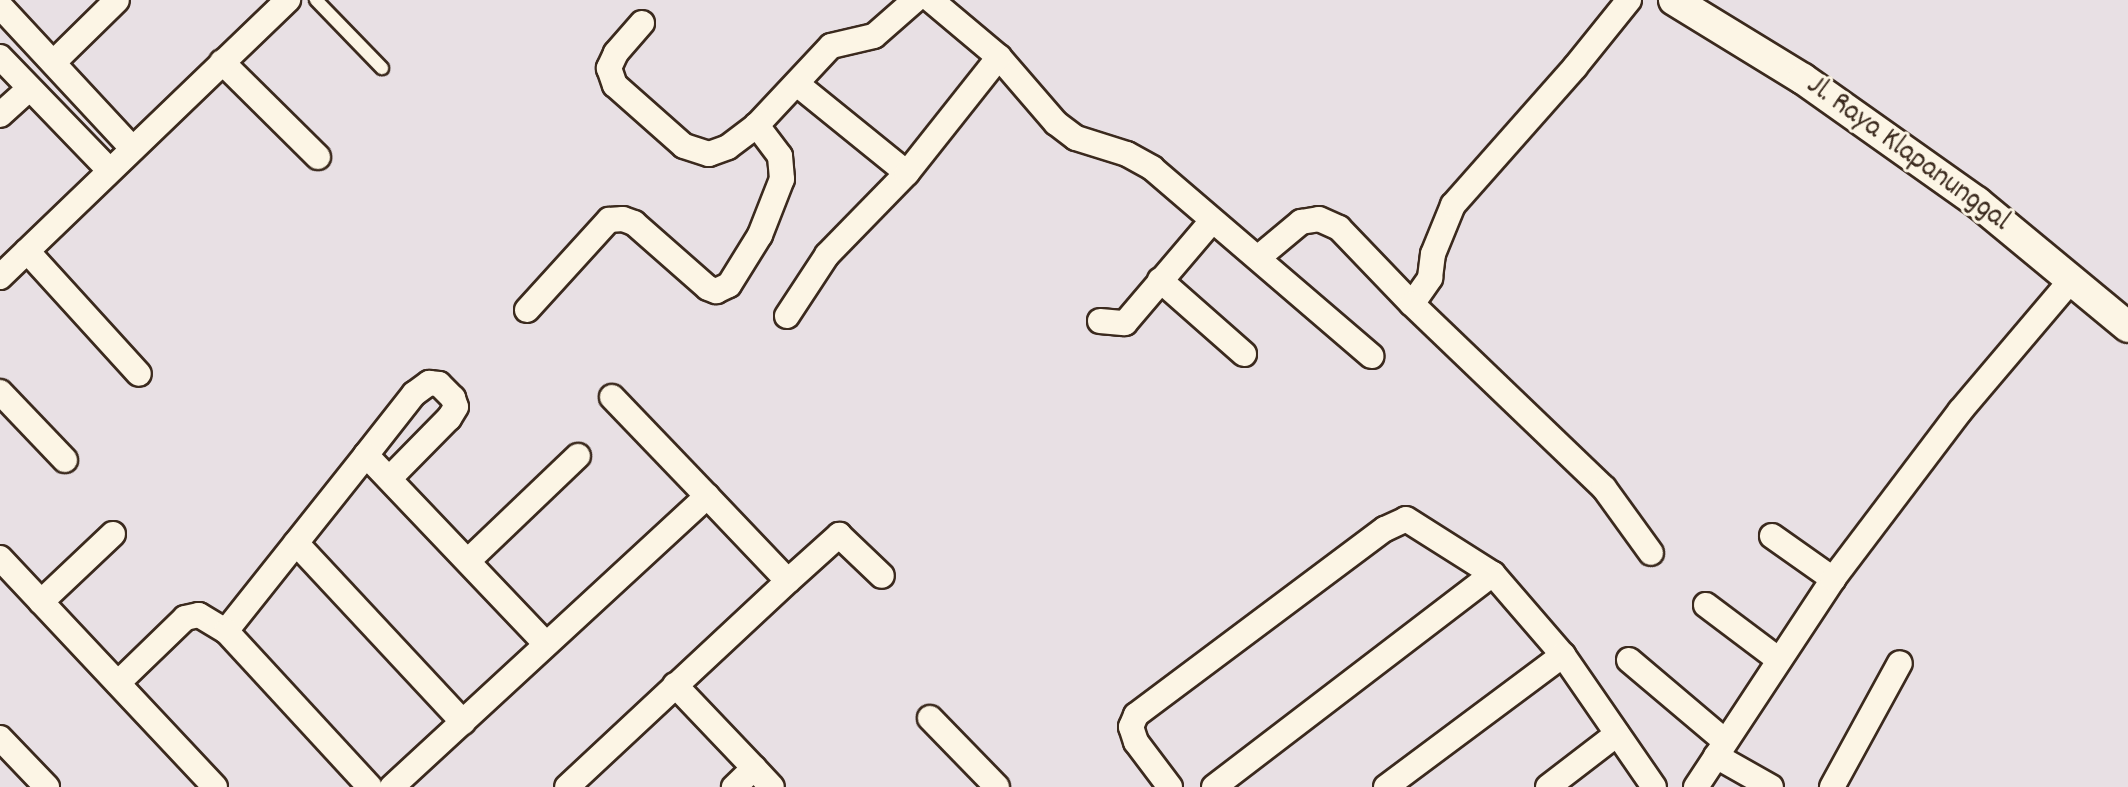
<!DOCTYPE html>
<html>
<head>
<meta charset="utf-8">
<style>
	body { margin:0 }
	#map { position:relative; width:2128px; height:787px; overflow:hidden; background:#e8e0e4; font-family:Dekko,sans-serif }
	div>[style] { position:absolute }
	.roads { filter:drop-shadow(2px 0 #3b2a1e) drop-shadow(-2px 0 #3b2a1e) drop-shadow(0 2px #3b2a1e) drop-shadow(0 -2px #3b2a1e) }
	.service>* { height:12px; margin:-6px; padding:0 6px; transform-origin:6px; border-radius:6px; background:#fcf5e5 }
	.minor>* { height:24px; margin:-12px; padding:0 12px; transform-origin:12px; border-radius:12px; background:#fcf5e5 }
	.tertiary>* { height:30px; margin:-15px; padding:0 15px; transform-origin:15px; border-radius:15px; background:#fcf5e5 }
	span { translate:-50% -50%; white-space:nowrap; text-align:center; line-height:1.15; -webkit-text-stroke:6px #fcf5e5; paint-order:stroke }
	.street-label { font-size:30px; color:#3b2a1e }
</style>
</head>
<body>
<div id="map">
	<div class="roads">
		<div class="service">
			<i style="left:316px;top:0;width:95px;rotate:45.9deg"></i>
		</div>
		<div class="minor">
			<i style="left:931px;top:0;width:89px;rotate:40deg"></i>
			<i style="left:999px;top:57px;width:87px;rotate:49.2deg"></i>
			<i style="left:1056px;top:123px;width:25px;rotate:37deg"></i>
			<i style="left:1076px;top:138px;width:53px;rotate:17.4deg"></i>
			<i style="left:1127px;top:154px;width:29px;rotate:29deg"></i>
			<i style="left:1152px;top:168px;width:289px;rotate:40.6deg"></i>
			<i style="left:0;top:6px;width:194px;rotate:47.1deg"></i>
			<i style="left:642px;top:23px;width:40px;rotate:131deg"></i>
			<i style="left:616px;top:53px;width:17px;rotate:115deg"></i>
			<i style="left:609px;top:68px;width:18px;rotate:71deg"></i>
			<i style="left:615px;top:85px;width:92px;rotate:41.5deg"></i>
			<i style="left:684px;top:146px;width:26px;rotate:18deg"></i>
			<i style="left:709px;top:154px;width:20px;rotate:-20deg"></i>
			<i style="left:728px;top:147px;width:36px;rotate:-37deg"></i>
			<i style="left:757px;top:125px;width:108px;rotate:-46.9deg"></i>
			<i style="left:831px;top:46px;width:44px;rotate:-13.1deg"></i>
			<i style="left:874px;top:36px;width:55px;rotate:-41.3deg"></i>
			<i style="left:0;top:57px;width:157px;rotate:46deg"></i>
			<i style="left:54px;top:62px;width:88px;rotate:-44.5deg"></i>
			<i style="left:222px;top:62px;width:135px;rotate:44.7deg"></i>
			<i style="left:797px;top:84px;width:141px;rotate:39deg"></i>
			<i style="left:0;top:115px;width:39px;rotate:-42deg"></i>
			<i style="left:27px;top:251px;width:166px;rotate:47.7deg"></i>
			<i style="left:1259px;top:257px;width:55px;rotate:-39.8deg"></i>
			<i style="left:1301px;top:222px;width:18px;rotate:-9deg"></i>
			<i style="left:1319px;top:219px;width:22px;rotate:24deg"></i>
			<i style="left:1339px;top:228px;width:105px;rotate:46.2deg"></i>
			<i style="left:1412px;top:304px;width:32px;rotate:-55deg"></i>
			<i style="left:1430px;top:278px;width:24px;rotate:-83deg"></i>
			<i style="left:1433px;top:254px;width:53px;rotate:-67.8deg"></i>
			<i style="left:1453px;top:205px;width:184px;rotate:-48.5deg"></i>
			<i style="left:1575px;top:67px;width:86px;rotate:-51.1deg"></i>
			<i style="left:0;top:277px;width:400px;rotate:-43.9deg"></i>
			<i style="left:1160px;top:280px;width:112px;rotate:41.4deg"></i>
			<i style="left:1412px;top:304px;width:266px;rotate:43.8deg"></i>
			<i style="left:1604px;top:488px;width:80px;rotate:54.1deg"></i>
			<i style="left:527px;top:310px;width:122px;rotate:-47.7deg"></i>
			<i style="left:609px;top:220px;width:14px;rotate:-4deg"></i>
			<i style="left:623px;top:219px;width:12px;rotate:20deg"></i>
			<i style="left:634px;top:223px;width:98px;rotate:41.3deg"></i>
			<i style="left:708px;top:288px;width:9px;rotate:21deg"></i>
			<i style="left:716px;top:291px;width:14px;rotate:-25deg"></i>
			<i style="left:729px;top:285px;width:59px;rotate:-58.2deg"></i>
			<i style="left:760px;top:235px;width:60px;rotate:-68.6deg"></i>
			<i style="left:782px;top:179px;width:23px;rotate:-95deg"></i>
			<i style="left:780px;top:156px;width:39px;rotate:-127deg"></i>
			<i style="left:787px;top:316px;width:73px;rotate:-56.7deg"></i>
			<i style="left:827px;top:255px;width:115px;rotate:-45.7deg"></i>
			<i style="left:907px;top:173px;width:148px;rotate:-51.6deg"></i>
			<i style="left:1100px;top:321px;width:25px;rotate:5deg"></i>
			<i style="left:1125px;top:323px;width:133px;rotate:-49.6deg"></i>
			<i style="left:0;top:392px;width:94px;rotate:46.3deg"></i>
			<i style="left:612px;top:397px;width:137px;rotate:46.2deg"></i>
			<i style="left:366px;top:455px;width:78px;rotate:-51.8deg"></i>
			<i style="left:414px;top:394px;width:19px;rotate:-36deg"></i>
			<i style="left:429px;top:383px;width:10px;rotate:6deg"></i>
			<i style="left:439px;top:384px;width:20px;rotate:45deg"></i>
			<i style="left:453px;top:398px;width:9px;rotate:72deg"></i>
			<i style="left:456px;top:407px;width:13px;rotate:122deg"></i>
			<i style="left:449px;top:418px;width:84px;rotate:134.5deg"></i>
			<i style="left:1772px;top:536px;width:75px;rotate:35.2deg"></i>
			<i style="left:296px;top:543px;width:245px;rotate:47deg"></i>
			<i style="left:0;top:558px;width:314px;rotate:46.8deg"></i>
			<i style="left:468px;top:561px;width:152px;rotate:-43.7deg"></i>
			<i style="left:788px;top:581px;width:69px;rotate:-42deg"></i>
			<i style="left:839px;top:535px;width:59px;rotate:43.6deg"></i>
			<i style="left:41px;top:602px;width:99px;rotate:-43.4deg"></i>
			<i style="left:1706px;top:605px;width:90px;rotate:36.9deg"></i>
			<i style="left:226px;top:631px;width:225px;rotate:-51.5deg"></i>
			<i style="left:366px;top:455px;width:261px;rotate:46.4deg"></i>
			<i style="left:1629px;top:660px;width:126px;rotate:40.2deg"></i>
			<i style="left:118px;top:683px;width:93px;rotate:-44.1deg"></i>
			<i style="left:185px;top:618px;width:14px;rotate:-12deg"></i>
			<i style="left:199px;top:615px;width:31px;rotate:31deg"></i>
			<i style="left:226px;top:631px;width:212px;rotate:47.3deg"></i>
			<i style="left:675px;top:685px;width:115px;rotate:46.4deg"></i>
			<i style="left:754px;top:768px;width:28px;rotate:136deg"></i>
			<i style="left:930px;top:718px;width:96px;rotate:45.8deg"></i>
			<i style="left:0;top:738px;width:68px;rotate:46.2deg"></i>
			<i style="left:1716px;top:756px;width:63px;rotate:29.4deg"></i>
			<i style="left:754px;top:768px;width:26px;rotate:47deg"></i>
			<i style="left:392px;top:787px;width:429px;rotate:-42.7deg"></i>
			<i style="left:707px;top:496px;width:117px;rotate:46.4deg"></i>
			<i style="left:788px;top:581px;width:302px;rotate:137deg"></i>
			<i style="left:1170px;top:787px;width:56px;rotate:-127.1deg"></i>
			<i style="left:1136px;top:742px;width:16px;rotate:-108deg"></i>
			<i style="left:1131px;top:727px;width:13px;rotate:-67deg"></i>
			<i style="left:1136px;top:715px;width:311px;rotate:-36.8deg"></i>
			<i style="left:1385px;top:529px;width:23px;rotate:-25deg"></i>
			<i style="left:1406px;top:519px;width:103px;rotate:32.3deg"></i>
			<i style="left:1493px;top:574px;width:107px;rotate:49.2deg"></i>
			<i style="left:1563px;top:655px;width:160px;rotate:55.4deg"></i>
			<i style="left:1214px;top:787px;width:351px;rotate:-37.4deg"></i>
			<i style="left:1386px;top:787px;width:221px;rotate:-36.7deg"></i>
			<i style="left:1548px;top:787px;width:87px;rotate:-37.5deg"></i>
			<i style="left:1696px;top:787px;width:249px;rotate:-56.6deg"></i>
			<i style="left:1833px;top:579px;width:211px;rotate:-52.9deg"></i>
			<i style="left:1960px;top:411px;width:173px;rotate:-49.7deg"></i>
			<i style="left:1832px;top:787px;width:141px;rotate:-61.3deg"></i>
		</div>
		<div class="tertiary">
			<i style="left:1674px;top:0;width:151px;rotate:31.5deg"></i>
			<i style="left:1803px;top:79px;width:213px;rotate:35.3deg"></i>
			<i style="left:1977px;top:202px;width:196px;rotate:39.6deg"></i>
		</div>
	</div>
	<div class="street-label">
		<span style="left:1907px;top:155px;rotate:36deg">Jl. Raya Klapanunggal</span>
	</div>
</div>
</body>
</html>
